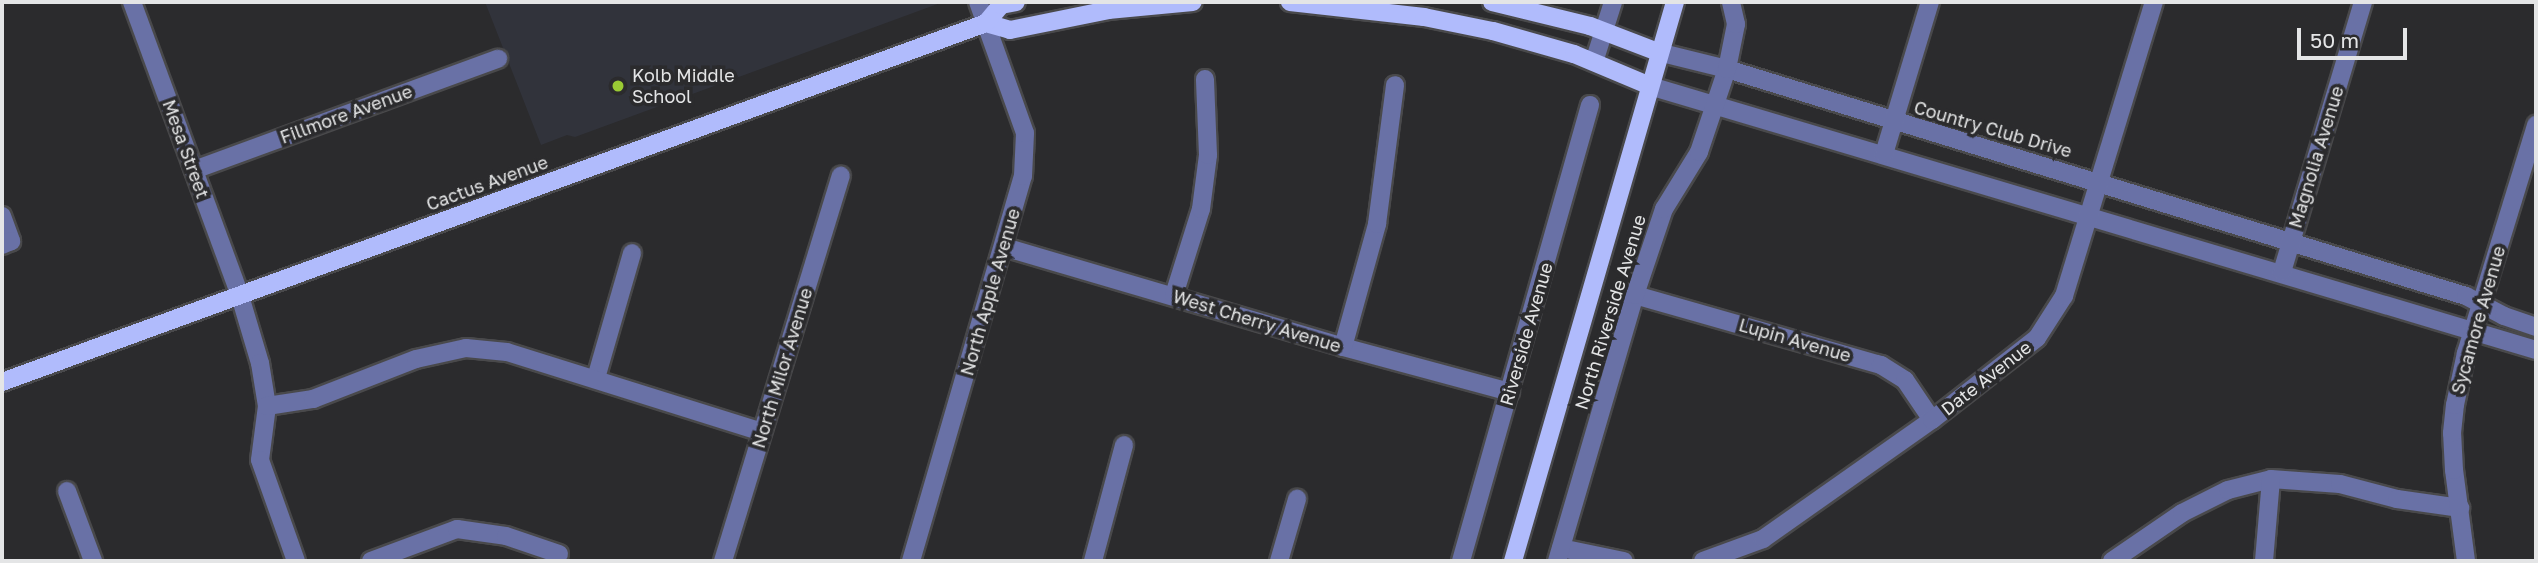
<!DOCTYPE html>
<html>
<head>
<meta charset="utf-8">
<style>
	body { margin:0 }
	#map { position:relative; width:2538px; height:563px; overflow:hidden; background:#2b2b2d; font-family:"Golos Text",sans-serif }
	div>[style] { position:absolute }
	.built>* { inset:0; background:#31333b }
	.roads { filter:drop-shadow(2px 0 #49494b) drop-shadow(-2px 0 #49494b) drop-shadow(0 2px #49494b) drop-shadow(0 -2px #49494b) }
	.minor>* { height:18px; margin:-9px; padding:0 9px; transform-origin:9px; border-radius:9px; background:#6971a6 }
	.major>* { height:18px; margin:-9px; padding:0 9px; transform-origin:9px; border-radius:9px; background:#b0bbfc }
	.dots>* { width:19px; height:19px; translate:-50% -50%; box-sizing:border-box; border:4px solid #2b2b2d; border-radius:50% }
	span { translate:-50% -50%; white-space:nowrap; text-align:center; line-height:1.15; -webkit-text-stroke:7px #2b2b2d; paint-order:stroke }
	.poi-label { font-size:18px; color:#e4e5e6 }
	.left { translate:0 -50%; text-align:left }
	.street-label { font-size:18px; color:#e4e5e6 }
	.frame { position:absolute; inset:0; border:4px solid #e4e5e6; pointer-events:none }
	.scale { position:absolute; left:2297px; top:28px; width:110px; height:32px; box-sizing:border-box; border:4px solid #e4e5e6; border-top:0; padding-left:9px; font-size:21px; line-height:24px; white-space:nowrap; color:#e4e5e6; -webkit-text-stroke:5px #2b2b2d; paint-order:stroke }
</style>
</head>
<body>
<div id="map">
	<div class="built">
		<i style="clip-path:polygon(485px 2px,943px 2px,575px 137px,567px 135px,541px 145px)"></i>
	</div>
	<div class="roads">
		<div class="minor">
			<i style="left:132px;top:2px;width:313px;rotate:69.8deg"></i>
			<i style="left:240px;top:296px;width:70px;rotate:73.4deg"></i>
			<i style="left:260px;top:363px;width:44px;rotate:80.8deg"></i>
			<i style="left:267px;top:406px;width:54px;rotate:97.4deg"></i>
			<i style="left:260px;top:460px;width:107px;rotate:70.4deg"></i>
			<i style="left:1658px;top:52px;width:71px;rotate:13.8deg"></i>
			<i style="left:1727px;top:69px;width:773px;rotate:17.08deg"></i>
			<i style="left:2466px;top:296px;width:43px;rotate:27.8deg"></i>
			<i style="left:2504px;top:316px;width:34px;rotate:19deg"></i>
			<i style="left:1594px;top:62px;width:63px;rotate:-72.4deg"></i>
			<i style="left:1650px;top:86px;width:924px;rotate:16.59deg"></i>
			<i style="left:1884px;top:154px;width:159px;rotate:-73.2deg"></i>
			<i style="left:194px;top:170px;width:324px;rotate:-20.1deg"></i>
			<i style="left:2px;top:216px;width:27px;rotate:70deg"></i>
			<i style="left:11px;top:241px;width:10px;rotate:156deg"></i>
			<i style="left:1004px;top:247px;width:353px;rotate:16.4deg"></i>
			<i style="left:1343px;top:347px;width:173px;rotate:15.1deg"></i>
			<i style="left:2282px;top:272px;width:282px;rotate:-73.3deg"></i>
			<i style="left:1174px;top:295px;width:90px;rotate:-72.6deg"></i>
			<i style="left:1201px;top:209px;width:54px;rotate:-82.6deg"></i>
			<i style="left:1208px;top:155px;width:76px;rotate:-92.3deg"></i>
			<i style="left:1635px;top:295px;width:256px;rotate:15.9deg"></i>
			<i style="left:1881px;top:365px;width:28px;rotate:32deg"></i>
			<i style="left:1905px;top:380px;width:48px;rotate:56deg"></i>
			<i style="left:1343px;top:347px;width:128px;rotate:-74.5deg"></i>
			<i style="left:1377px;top:224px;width:140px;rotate:-82.6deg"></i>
			<i style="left:596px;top:378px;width:130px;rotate:-73.9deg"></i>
			<i style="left:267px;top:406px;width:47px;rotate:-8.7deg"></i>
			<i style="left:313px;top:399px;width:110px;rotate:-21.2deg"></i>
			<i style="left:416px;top:359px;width:51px;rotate:-12.4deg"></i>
			<i style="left:466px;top:348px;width:41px;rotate:5.6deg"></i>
			<i style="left:507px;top:352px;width:267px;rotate:17.4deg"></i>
			<i style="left:67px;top:491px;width:75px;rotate:69.6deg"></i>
			<i style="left:1561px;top:548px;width:64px;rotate:11.7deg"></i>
			<i style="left:371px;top:561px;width:92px;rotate:-20.4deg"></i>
			<i style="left:457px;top:529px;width:49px;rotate:8.1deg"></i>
			<i style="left:506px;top:536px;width:56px;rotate:18.8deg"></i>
			<i style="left:723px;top:561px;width:403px;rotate:-73deg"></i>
			<i style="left:911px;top:561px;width:401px;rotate:-73.8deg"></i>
			<i style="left:1023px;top:176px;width:43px;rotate:-87.3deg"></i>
			<i style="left:1025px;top:133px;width:139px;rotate:-109.7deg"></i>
			<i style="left:1093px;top:561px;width:120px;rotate:-75deg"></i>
			<i style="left:1279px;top:561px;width:65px;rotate:-73.8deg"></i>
			<i style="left:1461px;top:561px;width:474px;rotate:-74.2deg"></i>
			<i style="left:1557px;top:561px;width:277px;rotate:-73.7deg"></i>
			<i style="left:1635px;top:295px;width:91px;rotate:-71.4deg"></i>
			<i style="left:1664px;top:209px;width:67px;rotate:-58.4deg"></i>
			<i style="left:1699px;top:152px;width:88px;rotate:-71.4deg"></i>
			<i style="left:1727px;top:69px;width:46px;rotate:-78.7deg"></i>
			<i style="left:1736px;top:24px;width:23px;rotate:-103deg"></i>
			<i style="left:1703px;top:561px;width:64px;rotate:-20.1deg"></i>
			<i style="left:1763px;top:539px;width:207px;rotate:-35.2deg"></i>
			<i style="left:1932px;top:420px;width:133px;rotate:-38deg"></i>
			<i style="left:2037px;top:338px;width:50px;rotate:-57.3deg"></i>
			<i style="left:2064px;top:296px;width:307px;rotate:-73deg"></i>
			<i style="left:2112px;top:561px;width:85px;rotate:-34.4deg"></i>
			<i style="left:2182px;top:513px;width:51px;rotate:-26.6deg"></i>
			<i style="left:2228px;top:490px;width:44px;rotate:-14.3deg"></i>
			<i style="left:2271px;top:479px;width:69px;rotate:4.1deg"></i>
			<i style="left:2340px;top:484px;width:59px;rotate:14.7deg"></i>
			<i style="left:2397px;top:499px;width:64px;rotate:8.1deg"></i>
			<i style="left:2264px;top:561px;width:82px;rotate:-85.1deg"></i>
			<i style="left:2466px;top:561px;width:92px;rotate:-97.5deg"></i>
			<i style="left:2454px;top:470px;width:37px;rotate:-93deg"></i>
			<i style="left:2452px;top:433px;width:28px;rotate:-84deg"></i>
			<i style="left:2455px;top:405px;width:53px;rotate:-78.1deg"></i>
			<i style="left:2466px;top:353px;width:239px;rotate:-72.9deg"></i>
		</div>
		<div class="major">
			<i style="left:1290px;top:2px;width:135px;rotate:6.4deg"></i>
			<i style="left:1424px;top:17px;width:70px;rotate:11.5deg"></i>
			<i style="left:1493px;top:31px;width:84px;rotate:15.9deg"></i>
			<i style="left:1574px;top:54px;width:82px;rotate:22.8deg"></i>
			<i style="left:1492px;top:2px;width:101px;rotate:13.8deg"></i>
			<i style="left:1590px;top:26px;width:73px;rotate:20.9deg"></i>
			<i style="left:986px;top:23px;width:25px;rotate:16deg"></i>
			<i style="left:1010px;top:30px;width:100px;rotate:-11.5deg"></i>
			<i style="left:1108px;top:10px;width:85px;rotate:-5.4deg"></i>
			<i style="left:2px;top:382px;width:1047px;rotate:-20.04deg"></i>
			<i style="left:986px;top:23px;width:23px;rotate:-50deg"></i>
			<i style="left:1001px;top:5px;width:15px;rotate:-11deg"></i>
			<i style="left:1513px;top:561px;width:582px;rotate:-73.84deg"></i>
		</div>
	</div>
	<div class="dots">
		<i style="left:618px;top:86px;background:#9acb34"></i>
	</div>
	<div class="poi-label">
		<span class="left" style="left:632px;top:86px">Kolb Middle<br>School</span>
	</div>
	<div class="street-label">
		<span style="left:346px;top:114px;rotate:-20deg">Fillmore Avenue</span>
		<span style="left:1993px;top:129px;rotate:16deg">Country Club Drive</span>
		<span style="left:186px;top:149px;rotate:70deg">Mesa Street</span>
		<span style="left:2316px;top:157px;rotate:-73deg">Magnolia Avenue</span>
		<span style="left:487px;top:183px;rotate:-20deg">Cactus Avenue</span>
		<span style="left:990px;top:292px;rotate:-74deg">North Apple Avenue</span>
		<span style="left:1610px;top:312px;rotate:-73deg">North Riverside Avenue</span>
		<span style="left:2478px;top:320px;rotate:-74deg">Sycamore Avenue</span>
		<span style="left:1257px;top:321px;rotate:17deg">West Cherry Avenue</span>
		<span style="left:1526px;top:334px;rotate:-74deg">Riverside Avenue</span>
		<span style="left:1795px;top:340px;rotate:16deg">Lupin Avenue</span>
		<span style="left:782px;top:368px;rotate:-73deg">North Milor Avenue</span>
		<span style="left:1986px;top:378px;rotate:-38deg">Date Avenue</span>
	</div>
	<div class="frame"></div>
	<div class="scale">50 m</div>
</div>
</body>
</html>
